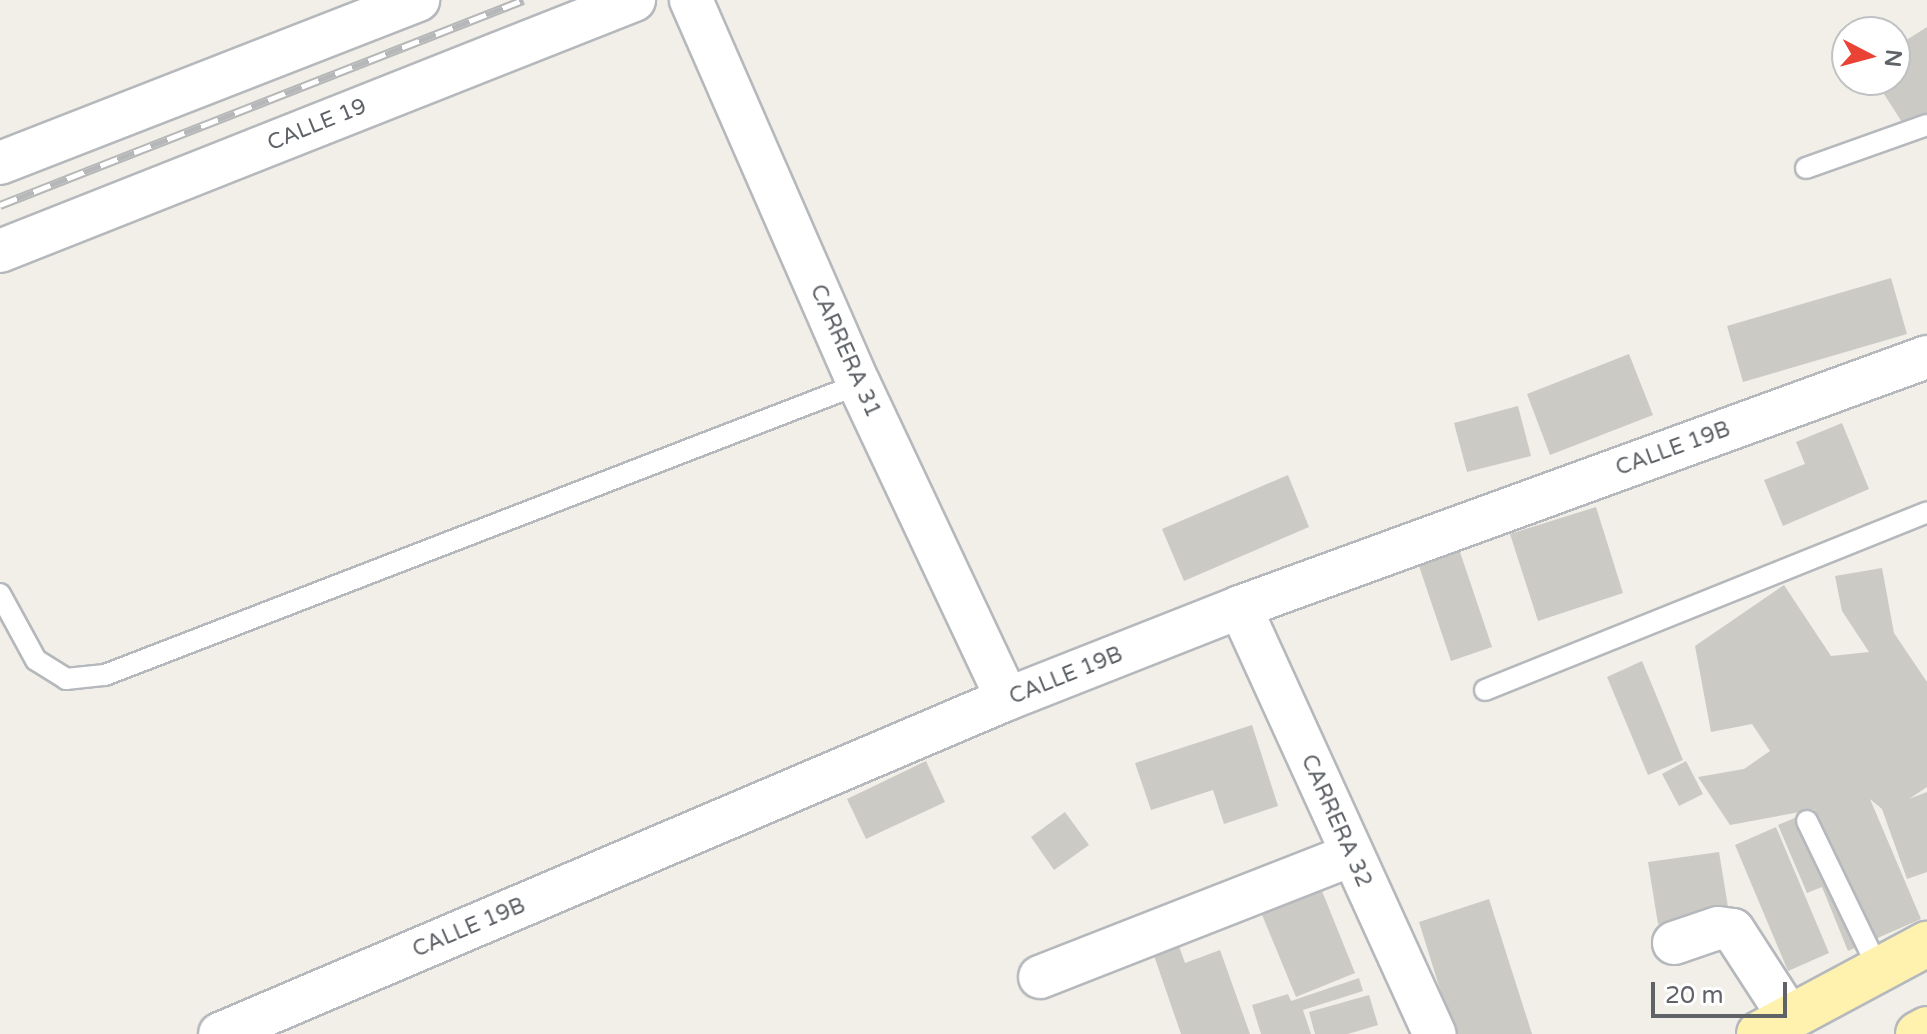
<!DOCTYPE html>
<html>
<head>
<meta charset="utf-8">
<style>
	body { margin:0 }
	#map { position:relative; width:1927px; height:1034px; overflow:hidden; background:#f1efe8; font-family:"Varela Round",sans-serif }
	div>[style] { position:absolute }
	.building>* { inset:0; background:#cccac5 }
	.roads { filter:drop-shadow(2px 0 #b5b8bc) drop-shadow(-2px 0 #b5b8bc) drop-shadow(0 2px #b5b8bc) drop-shadow(0 -2px #b5b8bc) }
	.lane>* { height:20px; margin:-10px; padding:0 10px; transform-origin:10px; border-radius:10px; background:#fff }
	.street>* { height:42px; margin:-21px; padding:0 21px; transform-origin:21px; border-radius:21px; background:#fff }
	.primary>* { height:44px; margin:-22px; padding:0 22px; transform-origin:22px; border-radius:22px; background:#fff2af }
	.rail>* { height:9px; margin-top:-4.5px; transform-origin:0; background:repeating-linear-gradient(90deg,#fff 0 18px,#b6b7b8 0 36px); box-sizing:border-box; border-block:2px solid #b6b7b8 }
	span { translate:-50% -50%; white-space:nowrap; text-align:center; line-height:1.15; -webkit-text-stroke:6px #fff; paint-order:stroke }
	.street-label { font-size:22px; color:#5f6368 }
	.north { position:absolute; left:1831px; top:16px; width:80px; height:80px; box-sizing:border-box; background:#fff; border:2px solid #bfc1c3; border-radius:50%; rotate:96deg; font-size:22px; font-weight:700; line-height:32px; text-align:center; color:#5f6368 }
	.north::after { content:''; display:block; margin:auto; width:28px; height:36px; background:#ea4335; clip-path:polygon(50% 0,100% 100%,50% 72%,0 100%) }
	.scale { position:absolute; left:1651px; top:982px; width:136px; height:36px; box-sizing:border-box; border:4px solid #5f6368; border-top:0; padding-left:10px; font-size:24px; line-height:28px; white-space:nowrap; color:#5f6368; -webkit-text-stroke:6px #fff; paint-order:stroke }
</style>
</head>
<body>
<div id="map">
	<div class="building">
		<i style="clip-path:polygon(1927px 27px,1927px 117px,1907px 130px,1875px 80px,1895px 80px,1895px 63px,1907px 56px,1900px 44px)"></i>
		<i style="clip-path:polygon(1891px 278px,1907px 334px,1743px 382px,1727px 326px)"></i>
		<i style="clip-path:polygon(1629px 354px,1653px 415px,1550px 455px,1527px 394px)"></i>
		<i style="clip-path:polygon(1518px 406px,1531px 456px,1467px 472px,1454px 423px)"></i>
		<i style="clip-path:polygon(1842px 423px,1869px 489px,1783px 526px,1764px 480px,1805px 464px,1796px 442px)"></i>
		<i style="clip-path:polygon(1288px 475px,1309px 527px,1184px 581px,1162px 529px)"></i>
		<i style="clip-path:polygon(1596px 507px,1623px 593px,1538px 621px,1510px 534px)"></i>
		<i style="clip-path:polygon(1458px 546px,1492px 647px,1451px 661px,1417px 560px)"></i>
		<i style="clip-path:polygon(1882px 568px,1894px 633px,1927px 682px,1927px 787px,1909px 799px,1927px 792px,1927px 872px,1907px 879px,1882px 809px,1870px 799px,1921px 919px,1848px 951px,1822px 887px,1807px 893px,1778px 825px,1816px 809px,1730px 825px,1698px 777px,1744px 769px,1770px 751px,1752px 724px,1711px 732px,1695px 646px,1784px 585px,1831px 656px,1869px 652px,1842px 611px,1835px 576px)"></i>
		<i style="clip-path:polygon(1642px 661px,1683px 760px,1648px 775px,1607px 677px)"></i>
		<i style="clip-path:polygon(1252px 725px,1278px 806px,1224px 824px,1213px 790px,1151px 810px,1135px 763px)"></i>
		<i style="clip-path:polygon(926px 761px,945px 802px,866px 839px,847px 799px)"></i>
		<i style="clip-path:polygon(1686px 761px,1703px 794px,1679px 806px,1662px 774px)"></i>
		<i style="clip-path:polygon(1065px 812px,1089px 845px,1054px 870px,1031px 837px)"></i>
		<i style="clip-path:polygon(1776px 827px,1829px 953px,1788px 971px,1735px 845px)"></i>
		<i style="clip-path:polygon(1719px 852px,1729px 913px,1658px 924px,1648px 862px)"></i>
		<i style="clip-path:polygon(1318px 881px,1355px 973px,1296px 997px,1258px 905px)"></i>
		<i style="clip-path:polygon(1489px 899px,1532px 1034px,1454px 1034px,1419px 922px)"></i>
		<i style="clip-path:polygon(1175px 935px,1185px 963px,1220px 950px,1250px 1034px,1181px 1034px,1150px 944px)"></i>
		<i style="clip-path:polygon(1359px 978px,1363px 991px,1303px 1010px,1311px 1034px,1261px 1034px,1252px 1005px,1288px 994px,1291px 1001px)"></i>
		<i style="clip-path:polygon(1369px 995px,1378px 1025px,1348px 1034px,1315px 1034px,1309px 1012px)"></i>
	</div>
	<div class="roads">
		<div class="lane">
			<i style="left:1806px;top:168px;width:128px;rotate:-19.6deg"></i>
			<i style="left:0;top:594px;width:75px;rotate:61.4deg"></i>
			<i style="left:36px;top:660px;width:36px;rotate:32deg"></i>
			<i style="left:66px;top:679px;width:39px;rotate:-6deg"></i>
			<i style="left:105px;top:675px;width:808px;rotate:-21.1deg"></i>
			<i style="left:1485px;top:690px;width:476px;rotate:-21.9deg"></i>
			<i style="left:1807px;top:821px;width:165px;rotate:64.2deg"></i>
		</div>
		<div class="street">
			<i style="left:691px;top:0;width:419px;rotate:66.4deg"></i>
			<i style="left:859px;top:384px;width:348px;rotate:64.8deg"></i>
			<i style="left:0;top:163px;width:449px;rotate:-21.3deg"></i>
			<i style="left:0;top:251px;width:682px;rotate:-21.6deg"></i>
			<i style="left:1240px;top:607px;width:469px;rotate:65.5deg"></i>
			<i style="left:1674px;top:943px;width:46px;rotate:-18.8deg"></i>
			<i style="left:1718px;top:928px;width:15px;rotate:8deg"></i>
			<i style="left:1733px;top:930px;width:105px;rotate:57.1deg"></i>
			<i style="left:1040px;top:977px;width:334px;rotate:-21.4deg"></i>
			<i style="left:220px;top:1034px;width:855px;rotate:-23.06deg"></i>
			<i style="left:1007px;top:699px;width:251px;rotate:-21.5deg"></i>
			<i style="left:1240px;top:607px;width:731px;rotate:-20deg"></i>
		</div>
		<div class="primary">
			<i style="left:1759px;top:1034px;width:191px;rotate:-28.2deg"></i>
			<i style="left:1918px;top:1034px;width:10px;rotate:-29deg"></i>
		</div>
	</div>
	<div class="rail">
		<i style="left:0;top:205px;width:562px;rotate:-21.4deg"></i>
	</div>
	<div class="street-label">
		<span style="left:317px;top:125px;rotate:-22deg">CALLE 19</span>
		<span style="left:845px;top:351px;rotate:66deg">CARRERA 31</span>
		<span style="left:1673px;top:449px;rotate:-20deg">CALLE 19B</span>
		<span style="left:1066px;top:676px;rotate:-22deg">CALLE 19B</span>
		<span style="left:1336px;top:821px;rotate:66deg">CARRERA 32</span>
		<span style="left:469px;top:928px;rotate:-23deg">CALLE 19B</span>
	</div>
	<div class="north">N</div>
	<div class="scale">20 m</div>
</div>
</body>
</html>
